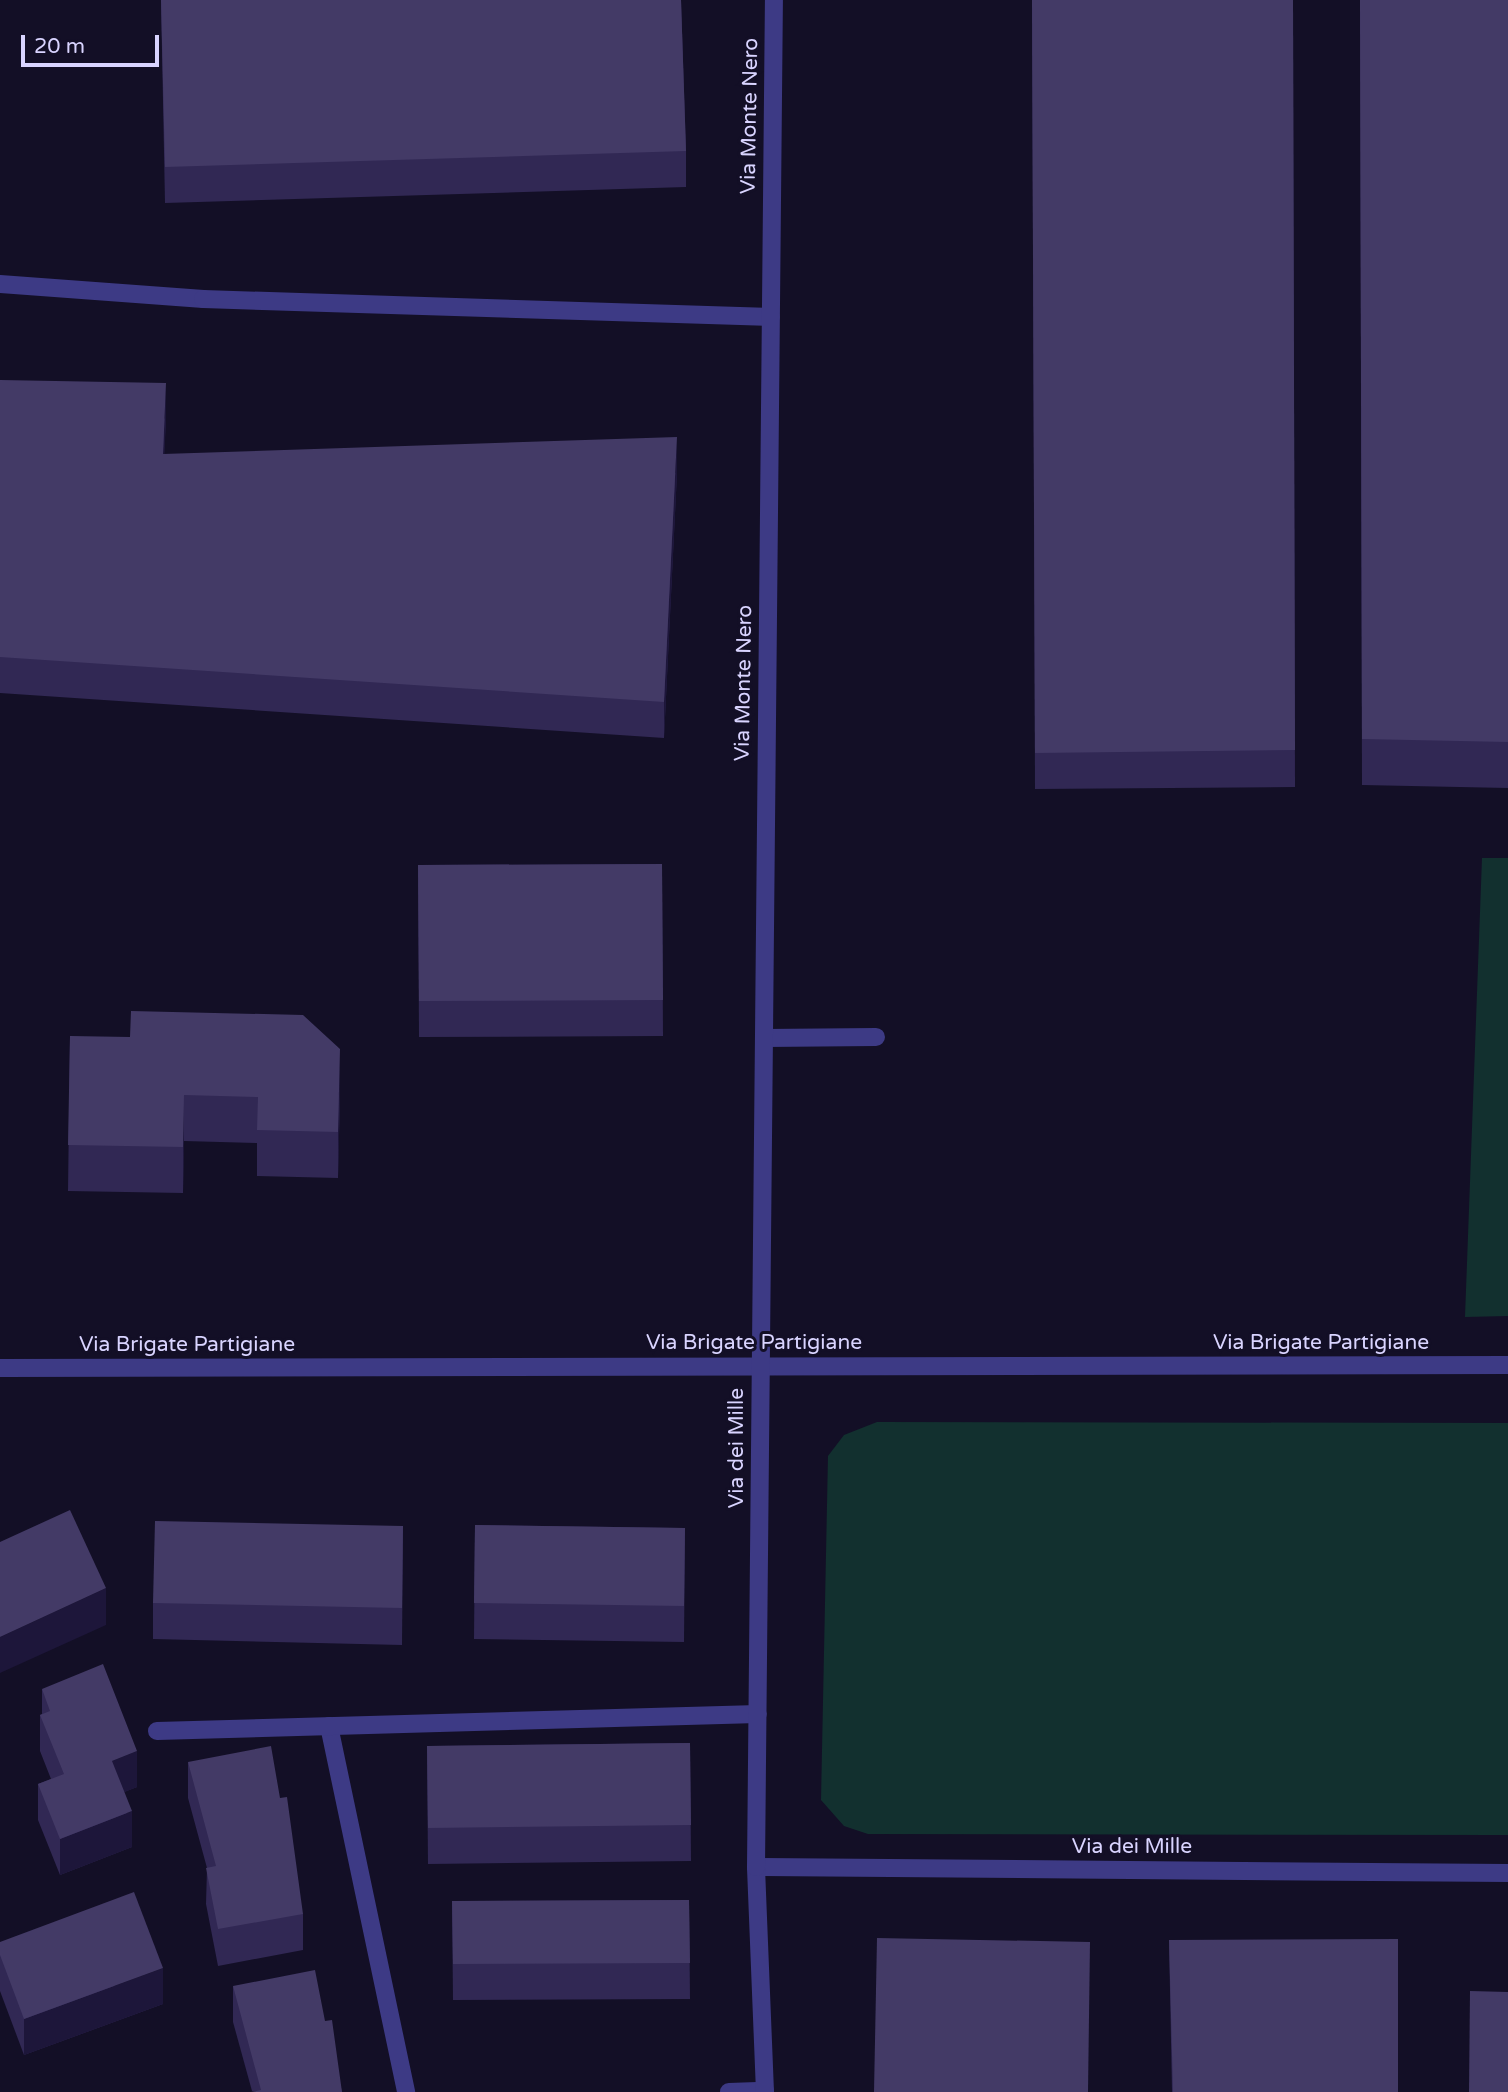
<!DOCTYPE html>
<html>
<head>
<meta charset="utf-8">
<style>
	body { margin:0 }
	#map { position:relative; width:1508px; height:2092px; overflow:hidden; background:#130f26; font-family:"Varela Round",sans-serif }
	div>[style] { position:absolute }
	.green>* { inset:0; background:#12302f }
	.minor>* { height:18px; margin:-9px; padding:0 9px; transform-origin:9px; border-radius:9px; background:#3d3a85 }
	.wall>* { inset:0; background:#312854 }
	.shaded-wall>* { inset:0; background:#1d163a }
	.building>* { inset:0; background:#433a66 }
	span { translate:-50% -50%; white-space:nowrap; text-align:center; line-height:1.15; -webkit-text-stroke:6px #130f26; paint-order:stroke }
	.street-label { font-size:21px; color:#d9d4ff }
	.scale { position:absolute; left:21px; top:35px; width:138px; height:32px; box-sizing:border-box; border:4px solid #d9d4ff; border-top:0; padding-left:9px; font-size:21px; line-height:24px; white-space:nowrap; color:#d9d4ff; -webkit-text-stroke:5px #130f26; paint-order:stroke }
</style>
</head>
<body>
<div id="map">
	<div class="green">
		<i style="clip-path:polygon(1482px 858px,1508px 858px,1508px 1316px,1465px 1317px)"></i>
		<i style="clip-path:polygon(877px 1422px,1508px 1423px,1508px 1835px,868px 1834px,844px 1826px,821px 1800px,828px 1456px,844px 1435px)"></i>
	</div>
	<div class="minor">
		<i style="left:0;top:284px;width:204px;rotate:4.2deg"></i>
		<i style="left:203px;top:299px;width:568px;rotate:1.82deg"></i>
		<i style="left:765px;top:1038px;width:111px;rotate:-0.5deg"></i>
		<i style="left:0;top:1368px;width:1508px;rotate:-0.11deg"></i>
		<i style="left:329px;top:1726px;width:374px;rotate:78.1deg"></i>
		<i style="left:157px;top:1731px;width:601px;rotate:-1.62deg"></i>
		<i style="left:756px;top:1867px;width:752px;rotate:0.46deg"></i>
		<i style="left:729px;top:2092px;width:36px;rotate:-2deg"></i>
		<i style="left:765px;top:2092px;width:225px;rotate:-92.3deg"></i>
		<i style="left:756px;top:1867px;width:1867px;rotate:-89.45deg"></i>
	</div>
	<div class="wall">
		<i style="clip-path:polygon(161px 0,681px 0,686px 151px,686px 187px,165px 203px)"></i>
		<i style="clip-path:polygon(1032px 0,1293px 0,1295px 787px,1035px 789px)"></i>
		<i style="clip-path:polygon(1360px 0,1508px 0,1508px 788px,1362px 785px)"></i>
		<i style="clip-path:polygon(0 380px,166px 419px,164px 454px,677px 473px,664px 738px,0 693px)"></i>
		<i style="clip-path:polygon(662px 864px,663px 1036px,419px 1037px,418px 865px)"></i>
		<i style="clip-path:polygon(70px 1036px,340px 1095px,338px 1178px,257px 1176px,257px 1143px,184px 1141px,183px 1193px,68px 1191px)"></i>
		<i style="clip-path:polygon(475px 1525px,685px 1528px,684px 1642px,474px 1639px)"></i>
		<i style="clip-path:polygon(403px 1526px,402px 1645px,153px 1639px,153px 1603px)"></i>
		<i style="clip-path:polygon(42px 1689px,137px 1787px,124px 1792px,132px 1847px,60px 1875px,38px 1820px,38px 1784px,51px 1779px,40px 1751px,40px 1715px,42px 1714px)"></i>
		<i style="clip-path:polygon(690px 1743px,691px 1861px,428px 1864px,427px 1746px)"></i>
		<i style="clip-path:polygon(188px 1762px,303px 1914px,303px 1950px,218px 1966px,206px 1904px,207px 1868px,188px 1798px)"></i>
		<i style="clip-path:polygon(689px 1900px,690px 1999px,453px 2000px,452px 1901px)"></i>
		<i style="clip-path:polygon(1169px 1940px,1398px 2092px,1172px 2092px)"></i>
		<i style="clip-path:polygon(0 1942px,163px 2004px,24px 2055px,0 1991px)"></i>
		<i style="clip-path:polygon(233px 1986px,325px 2021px,342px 2092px,252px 2091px,233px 2022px)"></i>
	</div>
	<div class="shaded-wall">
		<i style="clip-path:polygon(166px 383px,166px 419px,163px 490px,163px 454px)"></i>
		<i style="clip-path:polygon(677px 437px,677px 473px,664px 738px,664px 702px)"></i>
		<i style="clip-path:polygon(340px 1049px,340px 1095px,338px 1178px,338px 1132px)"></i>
		<i style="clip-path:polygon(184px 1095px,184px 1141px,183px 1193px,183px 1147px)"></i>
		<i style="clip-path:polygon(106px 1588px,106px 1625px,0 1673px,0 1637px)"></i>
		<i style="clip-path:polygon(137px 1751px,137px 1787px,112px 1797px,112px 1761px)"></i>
		<i style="clip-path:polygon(132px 1811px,132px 1847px,60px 1875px,60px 1839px)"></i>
		<i style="clip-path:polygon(163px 1968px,163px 2004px,24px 2055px,24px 2019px)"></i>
	</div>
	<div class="building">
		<i style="clip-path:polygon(161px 0,681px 0,686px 151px,165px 167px)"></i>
		<i style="clip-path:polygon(1032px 0,1293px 0,1295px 750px,1035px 753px)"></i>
		<i style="clip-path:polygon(1360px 0,1508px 0,1508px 742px,1362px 739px)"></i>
		<i style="clip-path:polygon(0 380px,166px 383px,163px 454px,677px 437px,664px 702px,0 657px)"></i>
		<i style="clip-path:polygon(662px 864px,663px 1000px,419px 1001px,418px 865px)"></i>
		<i style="clip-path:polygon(131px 1011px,303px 1015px,340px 1049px,338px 1132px,257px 1130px,258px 1097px,184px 1095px,183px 1147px,68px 1145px,70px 1036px,130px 1037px)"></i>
		<i style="clip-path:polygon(70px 1510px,106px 1588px,0 1637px,0 1542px)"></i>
		<i style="clip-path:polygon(155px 1521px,403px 1526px,402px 1608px,153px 1603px)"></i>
		<i style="clip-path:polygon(475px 1525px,685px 1528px,684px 1606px,474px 1603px)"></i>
		<i style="clip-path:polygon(103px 1664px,137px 1751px,112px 1761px,132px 1811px,60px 1839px,38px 1784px,64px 1774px,40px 1715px,50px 1711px,42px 1689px)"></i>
		<i style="clip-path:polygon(690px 1743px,691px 1825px,428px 1828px,427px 1746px)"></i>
		<i style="clip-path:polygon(271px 1746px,280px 1798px,287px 1797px,303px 1914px,218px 1929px,206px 1868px,216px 1866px,188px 1762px)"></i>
		<i style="clip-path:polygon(134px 1892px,163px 1968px,24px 2019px,0 1955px,0 1942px)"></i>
		<i style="clip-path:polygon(689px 1900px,690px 1963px,453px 1964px,452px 1901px)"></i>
		<i style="clip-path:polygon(877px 1938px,1090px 1942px,1088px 2092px,874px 2092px)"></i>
		<i style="clip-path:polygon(1398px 1939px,1398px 2092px,1173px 2092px,1169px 1940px)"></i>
		<i style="clip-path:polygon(315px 1970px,325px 2021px,332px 2020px,342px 2092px,251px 2092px,261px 2090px,233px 1986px)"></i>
		<i style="clip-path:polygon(1470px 1991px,1508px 1992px,1508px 2092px,1469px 2092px)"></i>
	</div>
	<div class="street-label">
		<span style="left:750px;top:116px;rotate:-89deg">Via Monte Nero</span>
		<span style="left:744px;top:683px;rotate:-89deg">Via Monte Nero</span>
		<span style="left:754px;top:1343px">Via Brigate Partigiane</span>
		<span style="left:1321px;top:1343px">Via Brigate Partigiane</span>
		<span style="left:187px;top:1345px">Via Brigate Partigiane</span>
		<span style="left:737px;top:1448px;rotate:-90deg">Via dei Mille</span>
		<span style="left:1132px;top:1847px">Via dei Mille</span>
	</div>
	<div class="scale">20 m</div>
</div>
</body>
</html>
